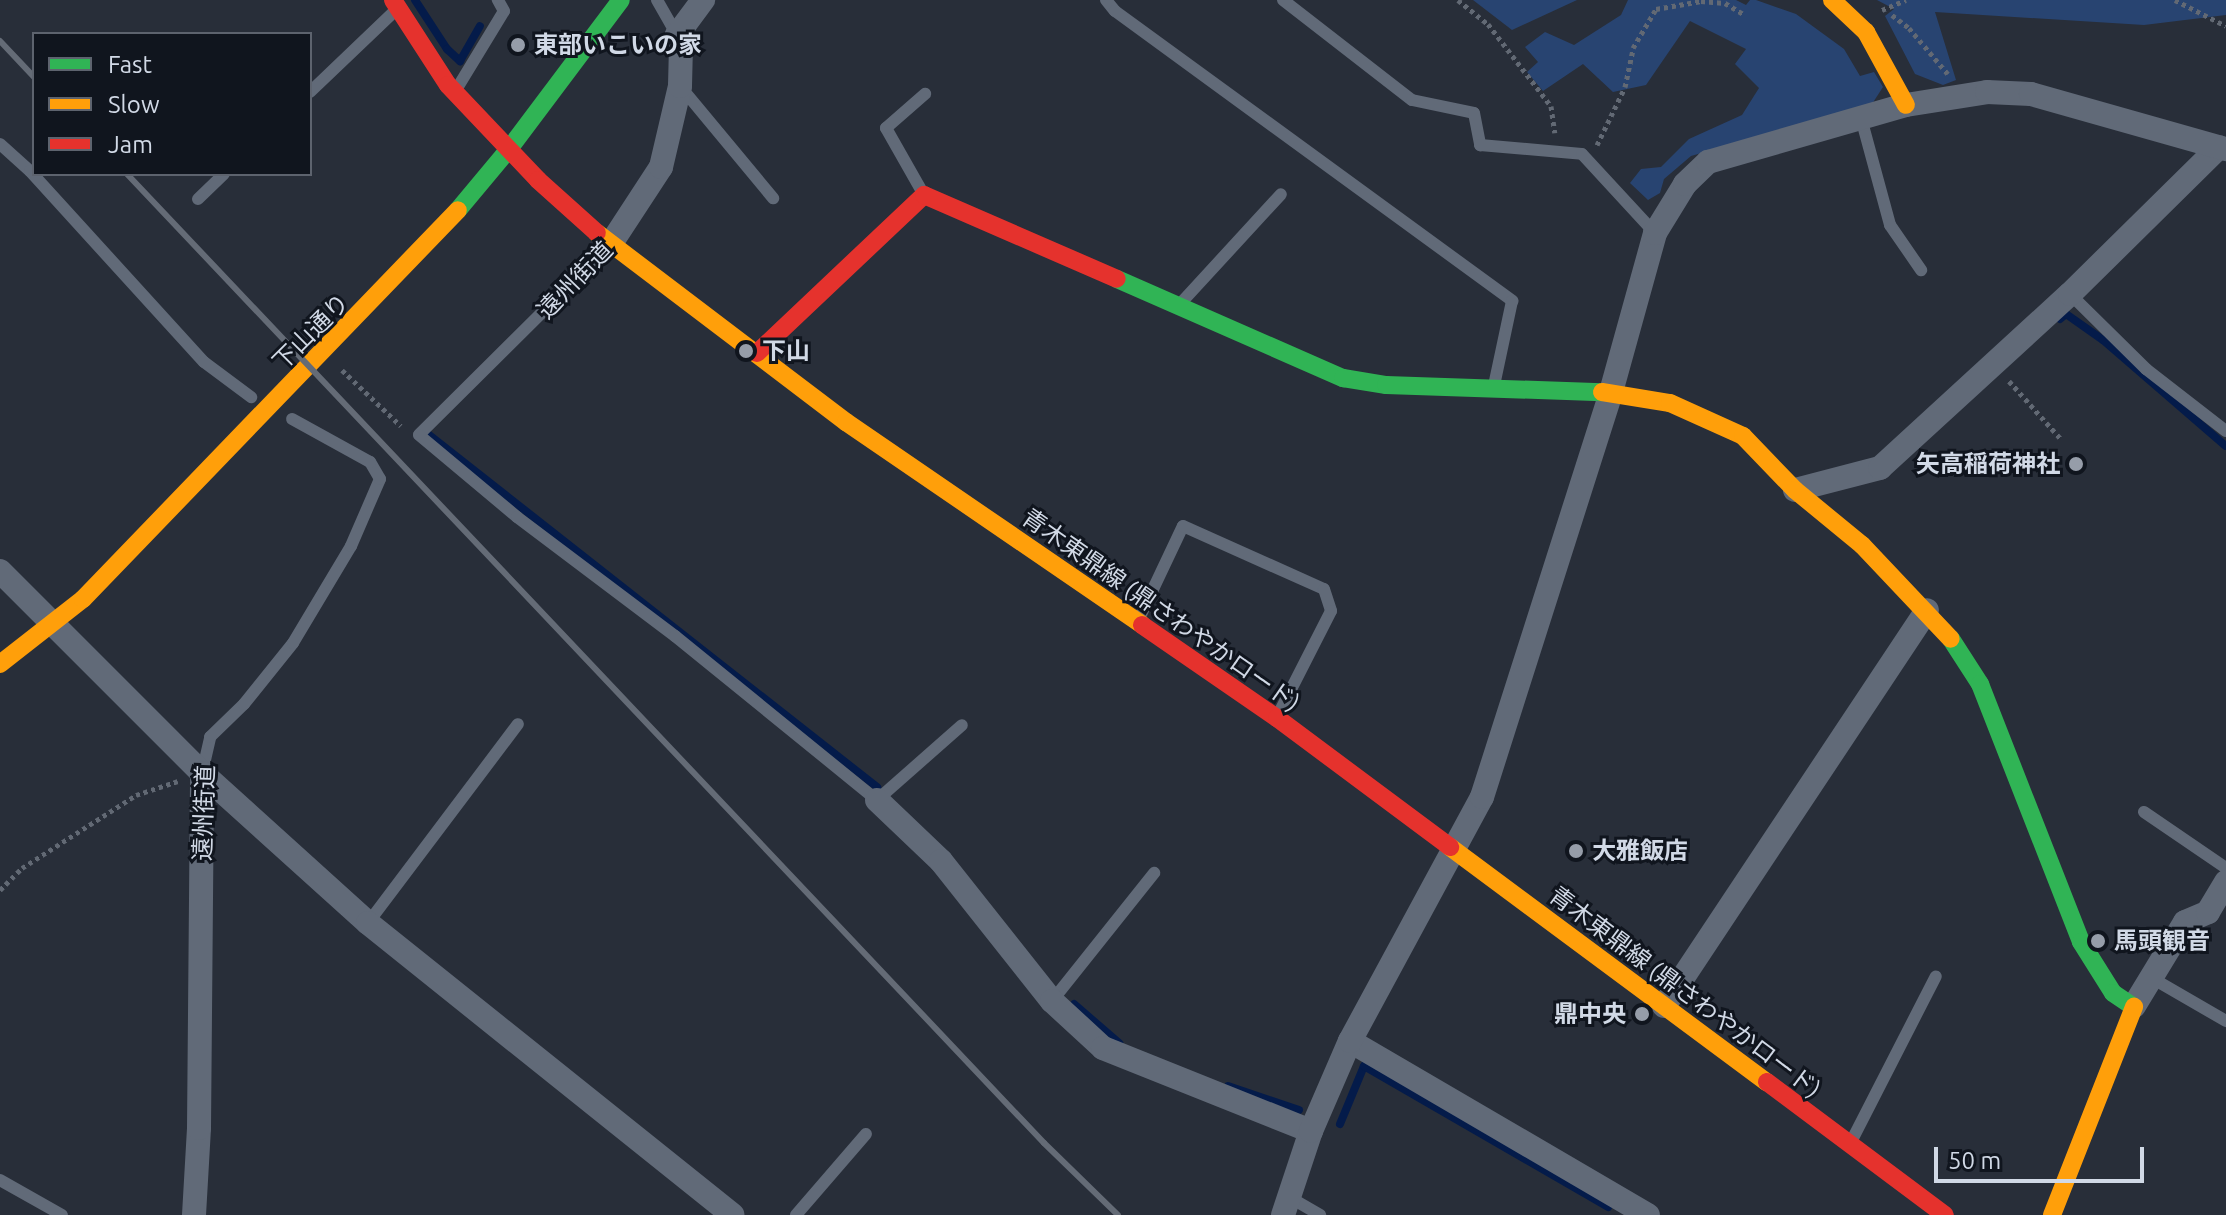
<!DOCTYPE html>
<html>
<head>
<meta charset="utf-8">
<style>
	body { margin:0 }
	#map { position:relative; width:2226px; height:1215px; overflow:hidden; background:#282e39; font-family:Ubuntu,"Noto Sans JP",sans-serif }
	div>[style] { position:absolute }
	.green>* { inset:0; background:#284471 }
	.stream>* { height:8px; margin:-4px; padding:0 4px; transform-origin:4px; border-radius:4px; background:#041b4a }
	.path>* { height:5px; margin-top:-2.5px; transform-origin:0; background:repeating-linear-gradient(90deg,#626974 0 4px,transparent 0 8px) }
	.lane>* { height:12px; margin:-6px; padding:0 6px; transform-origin:6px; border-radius:6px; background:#616a78 }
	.street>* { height:24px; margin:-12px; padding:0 12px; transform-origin:12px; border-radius:12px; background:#616a78 }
	.fast>* { height:18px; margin:-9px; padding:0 9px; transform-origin:9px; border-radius:9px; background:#30b455 }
	.slow>* { height:18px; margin:-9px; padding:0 9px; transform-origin:9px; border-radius:9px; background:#ff9f0a }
	.jam>* { height:18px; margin:-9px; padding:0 9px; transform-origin:9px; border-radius:9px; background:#e5322d }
	.rail>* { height:6px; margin:-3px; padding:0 3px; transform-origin:3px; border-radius:3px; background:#646b76 }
	.dots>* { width:22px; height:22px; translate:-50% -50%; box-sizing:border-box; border:4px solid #10151e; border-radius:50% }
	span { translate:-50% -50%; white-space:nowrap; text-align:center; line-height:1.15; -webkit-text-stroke:6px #10151e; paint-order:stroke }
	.poi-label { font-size:24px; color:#d1d9e6; font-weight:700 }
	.left { translate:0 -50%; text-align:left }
	.right { translate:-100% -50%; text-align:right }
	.street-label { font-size:24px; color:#d1d9e6 }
	.legend { position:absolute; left:32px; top:32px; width:280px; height:144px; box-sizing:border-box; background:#10151e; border:2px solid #5d636e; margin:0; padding:10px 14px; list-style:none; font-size:24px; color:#d1d9e6 }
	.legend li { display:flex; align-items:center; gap:16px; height:40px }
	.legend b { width:40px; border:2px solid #5d636e }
	.scale { position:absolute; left:1934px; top:1147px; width:210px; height:36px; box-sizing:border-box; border:4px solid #d1d9e6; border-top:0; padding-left:10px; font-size:24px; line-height:28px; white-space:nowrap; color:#d1d9e6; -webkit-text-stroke:6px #10151e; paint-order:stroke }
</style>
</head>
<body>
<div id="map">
	<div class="green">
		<i style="clip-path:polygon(1473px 0,1577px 0,1512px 30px)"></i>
		<i style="clip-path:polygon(1628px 0,1736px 0,1746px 5px,1750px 0,1756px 0,1796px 14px,1844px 49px,1860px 76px,1874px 72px,1883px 87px,1872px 104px,1691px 156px,1664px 179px,1660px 193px,1648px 200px,1630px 183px,1641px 169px,1661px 167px,1689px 139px,1742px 115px,1759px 88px,1735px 64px,1746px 49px,1690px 21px,1646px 85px,1613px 92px,1583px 64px,1543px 91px,1527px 72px,1538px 62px,1525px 47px,1545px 32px,1574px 45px,1621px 15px)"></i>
		<i style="clip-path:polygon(1877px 0,2226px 0,2226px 15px,2144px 25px,1935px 12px,1956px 80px,1943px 85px,1915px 74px,1885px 16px,1894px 9px)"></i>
	</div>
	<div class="stream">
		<i style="left:415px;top:0;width:59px;rotate:56.9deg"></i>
		<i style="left:447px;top:49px;width:18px;rotate:43deg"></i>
		<i style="left:460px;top:61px;width:40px;rotate:-60.3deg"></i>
		<i style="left:2060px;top:319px;width:8px;rotate:-40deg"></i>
		<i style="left:2066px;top:314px;width:45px;rotate:35.1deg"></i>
		<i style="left:2103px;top:340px;width:162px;rotate:40.8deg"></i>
		<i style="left:429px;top:435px;width:570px;rotate:38.16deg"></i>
		<i style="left:1074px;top:1004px;width:60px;rotate:40.9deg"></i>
		<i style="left:1228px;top:1086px;width:75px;rotate:18.7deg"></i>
		<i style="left:1340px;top:1124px;width:63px;rotate:-67.5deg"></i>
		<i style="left:1364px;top:1066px;width:282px;rotate:30deg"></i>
	</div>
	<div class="path">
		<i style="left:1458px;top:0;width:38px;rotate:39deg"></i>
		<i style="left:1488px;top:24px;width:103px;rotate:52.5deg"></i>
		<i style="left:1551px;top:106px;width:27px;rotate:82deg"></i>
		<i style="left:2175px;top:0;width:57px;rotate:27deg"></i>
		<i style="left:1882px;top:10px;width:26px;rotate:-23deg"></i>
		<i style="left:1892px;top:15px;width:21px;rotate:37deg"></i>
		<i style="left:1909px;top:28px;width:60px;rotate:49.7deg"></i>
		<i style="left:1597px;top:145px;width:64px;rotate:-64.2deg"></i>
		<i style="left:1625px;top:87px;width:40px;rotate:-78deg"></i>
		<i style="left:1633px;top:48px;width:45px;rotate:-59.5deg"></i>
		<i style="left:1656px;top:9px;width:46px;rotate:-10.1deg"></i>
		<i style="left:1701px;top:1px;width:24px;rotate:5deg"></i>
		<i style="left:1725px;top:3px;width:23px;rotate:31deg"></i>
		<i style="left:342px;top:370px;width:81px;rotate:43.5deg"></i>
		<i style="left:2009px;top:381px;width:79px;rotate:48.1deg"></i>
		<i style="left:0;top:890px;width:31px;rotate:-45deg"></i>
		<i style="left:22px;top:868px;width:135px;rotate:-32.6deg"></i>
		<i style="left:136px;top:795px;width:44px;rotate:-18.4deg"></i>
	</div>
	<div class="lane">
		<i style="left:657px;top:0;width:40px;rotate:60.3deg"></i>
		<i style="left:1106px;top:0;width:14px;rotate:51deg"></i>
		<i style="left:1115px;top:11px;width:492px;rotate:36.1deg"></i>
		<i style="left:1512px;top:301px;width:87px;rotate:102deg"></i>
		<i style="left:1283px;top:0;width:163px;rotate:37.8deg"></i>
		<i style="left:1412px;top:100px;width:63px;rotate:11.8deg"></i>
		<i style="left:1474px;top:113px;width:33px;rotate:79deg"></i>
		<i style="left:1480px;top:145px;width:102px;rotate:5deg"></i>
		<i style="left:1582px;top:154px;width:108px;rotate:47.3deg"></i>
		<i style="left:680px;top:86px;width:146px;rotate:50.3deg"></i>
		<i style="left:456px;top:90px;width:92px;rotate:-58.7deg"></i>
		<i style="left:504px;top:11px;width:13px;rotate:-119deg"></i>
		<i style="left:310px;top:92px;width:120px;rotate:-43.7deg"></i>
		<i style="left:1861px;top:118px;width:111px;rotate:74.8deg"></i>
		<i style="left:1890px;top:225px;width:55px;rotate:55.4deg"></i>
		<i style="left:0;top:144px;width:40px;rotate:42deg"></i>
		<i style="left:30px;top:171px;width:258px;rotate:47.7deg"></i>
		<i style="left:204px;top:362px;width:59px;rotate:36.7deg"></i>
		<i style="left:924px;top:195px;width:77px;rotate:-119.6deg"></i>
		<i style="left:886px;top:128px;width:52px;rotate:-41.1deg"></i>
		<i style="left:198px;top:199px;width:36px;rotate:-44deg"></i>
		<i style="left:610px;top:245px;width:269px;rotate:135.2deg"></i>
		<i style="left:419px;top:435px;width:128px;rotate:39.9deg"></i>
		<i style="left:517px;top:517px;width:198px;rotate:37deg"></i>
		<i style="left:675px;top:636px;width:260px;rotate:39.1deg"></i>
		<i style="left:877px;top:800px;width:113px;rotate:-41.4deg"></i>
		<i style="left:2070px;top:294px;width:107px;rotate:44.6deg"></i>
		<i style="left:2146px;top:369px;width:101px;rotate:37.8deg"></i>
		<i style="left:1180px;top:304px;width:149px;rotate:-47.4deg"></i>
		<i style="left:1138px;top:621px;width:105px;rotate:-64.7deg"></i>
		<i style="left:1183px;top:526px;width:154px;rotate:24.1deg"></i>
		<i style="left:1324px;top:589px;width:23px;rotate:72deg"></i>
		<i style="left:1331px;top:611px;width:119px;rotate:117deg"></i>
		<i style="left:202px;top:773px;width:37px;rotate:-77deg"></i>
		<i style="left:210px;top:737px;width:47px;rotate:-44.1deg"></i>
		<i style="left:244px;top:704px;width:78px;rotate:-51.2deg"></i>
		<i style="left:293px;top:643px;width:113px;rotate:-59.1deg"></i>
		<i style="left:351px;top:546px;width:73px;rotate:-66.6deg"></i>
		<i style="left:380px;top:479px;width:20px;rotate:-120deg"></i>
		<i style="left:370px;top:462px;width:89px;rotate:-151.1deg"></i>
		<i style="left:2144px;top:812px;width:99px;rotate:34.3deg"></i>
		<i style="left:368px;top:923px;width:249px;rotate:-53deg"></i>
		<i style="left:2150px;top:977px;width:88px;rotate:30.1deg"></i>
		<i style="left:1052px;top:1001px;width:164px;rotate:-51.4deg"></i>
		<i style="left:1851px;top:1142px;width:186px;rotate:-62.9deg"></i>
		<i style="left:0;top:1180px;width:71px;rotate:29.4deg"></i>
		<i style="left:1289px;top:1197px;width:36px;rotate:30deg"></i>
		<i style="left:796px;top:1215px;width:107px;rotate:-49.2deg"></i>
	</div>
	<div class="street">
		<i style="left:610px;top:245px;width:93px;rotate:-56.8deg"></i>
		<i style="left:661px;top:167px;width:83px;rotate:-76.8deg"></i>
		<i style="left:680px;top:86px;width:40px;rotate:-88.6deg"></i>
		<i style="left:681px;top:46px;width:12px;rotate:-110deg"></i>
		<i style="left:677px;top:35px;width:44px;rotate:-53.4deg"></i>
		<i style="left:1795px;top:490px;width:88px;rotate:-14.5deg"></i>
		<i style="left:1880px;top:468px;width:258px;rotate:-42.5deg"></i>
		<i style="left:2070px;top:294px;width:209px;rotate:-44.6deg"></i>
		<i style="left:0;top:571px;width:286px;rotate:45deg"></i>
		<i style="left:202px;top:773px;width:224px;rotate:42.1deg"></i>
		<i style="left:368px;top:923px;width:467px;rotate:38.7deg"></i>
		<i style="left:877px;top:800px;width:88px;rotate:43.6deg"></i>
		<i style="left:941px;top:861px;width:179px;rotate:51.6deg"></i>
		<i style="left:1052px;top:1001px;width:69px;rotate:42.7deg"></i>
		<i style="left:1103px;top:1048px;width:224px;rotate:21.8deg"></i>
		<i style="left:1664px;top:1006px;width:475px;rotate:-56.4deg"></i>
		<i style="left:2134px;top:1006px;width:98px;rotate:-58.7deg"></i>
		<i style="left:2185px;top:922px;width:25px;rotate:-23deg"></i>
		<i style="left:2208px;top:912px;width:35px;rotate:-59deg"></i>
		<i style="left:1350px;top:1041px;width:345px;rotate:30.3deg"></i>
		<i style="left:194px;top:1215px;width:87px;rotate:-86.7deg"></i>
		<i style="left:199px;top:1128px;width:355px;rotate:-89.5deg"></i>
		<i style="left:1283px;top:1215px;width:89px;rotate:-71.6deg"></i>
		<i style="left:1311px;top:1131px;width:98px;rotate:-66.6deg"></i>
		<i style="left:1350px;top:1041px;width:277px;rotate:-61.6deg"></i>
		<i style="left:1482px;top:797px;width:425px;rotate:-72.3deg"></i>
		<i style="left:1611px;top:392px;width:165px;rotate:-74.5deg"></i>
		<i style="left:1655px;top:233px;width:57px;rotate:-58.5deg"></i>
		<i style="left:1685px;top:184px;width:32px;rotate:-44deg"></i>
		<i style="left:1708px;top:162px;width:206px;rotate:-16.1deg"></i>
		<i style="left:1906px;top:105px;width:82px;rotate:-9.1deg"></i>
		<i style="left:1987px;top:92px;width:44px;rotate:2.6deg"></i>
		<i style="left:2031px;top:94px;width:203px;rotate:15.8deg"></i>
	</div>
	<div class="fast">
		<i style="left:458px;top:210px;width:80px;rotate:-50.1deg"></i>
		<i style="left:509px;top:149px;width:186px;rotate:-53.1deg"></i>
		<i style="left:1117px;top:279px;width:247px;rotate:23.7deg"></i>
		<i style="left:1343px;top:378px;width:44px;rotate:9.2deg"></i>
		<i style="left:1386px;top:385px;width:216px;rotate:1.9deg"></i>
		<i style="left:1951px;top:639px;width:54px;rotate:57.2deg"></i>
		<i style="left:1980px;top:684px;width:277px;rotate:68.6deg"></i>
		<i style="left:2081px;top:942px;width:60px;rotate:57.9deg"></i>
		<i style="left:2113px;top:993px;width:25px;rotate:34deg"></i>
	</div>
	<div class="slow">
		<i style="left:1832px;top:0;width:47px;rotate:43.3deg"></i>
		<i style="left:1866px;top:32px;width:83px;rotate:61.3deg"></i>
		<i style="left:597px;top:233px;width:313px;rotate:37.2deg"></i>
		<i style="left:846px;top:422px;width:359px;rotate:34.4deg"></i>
		<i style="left:1602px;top:392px;width:69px;rotate:9.2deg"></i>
		<i style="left:1670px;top:403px;width:80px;rotate:24.3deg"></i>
		<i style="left:1743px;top:436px;width:75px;rotate:46.1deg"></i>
		<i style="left:1795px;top:490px;width:87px;rotate:39.4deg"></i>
		<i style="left:1862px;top:545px;width:129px;rotate:46.6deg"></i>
		<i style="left:0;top:664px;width:105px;rotate:-38.1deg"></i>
		<i style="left:83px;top:599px;width:540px;rotate:-46.05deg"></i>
		<i style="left:1450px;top:847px;width:395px;rotate:36.6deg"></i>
		<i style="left:2052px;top:1215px;width:224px;rotate:-68.5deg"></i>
	</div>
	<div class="jam">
		<i style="left:393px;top:0;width:101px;rotate:57.1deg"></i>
		<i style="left:448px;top:85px;width:131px;rotate:46.5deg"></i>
		<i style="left:538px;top:180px;width:79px;rotate:41.9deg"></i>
		<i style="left:757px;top:353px;width:230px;rotate:-43.4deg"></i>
		<i style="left:924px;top:195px;width:210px;rotate:23.5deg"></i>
		<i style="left:1142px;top:625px;width:164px;rotate:34.6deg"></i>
		<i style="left:1277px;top:718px;width:216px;rotate:36.7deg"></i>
		<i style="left:1767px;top:1082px;width:222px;rotate:36.8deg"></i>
	</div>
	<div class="rail">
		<i style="left:0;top:41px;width:50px;rotate:46.6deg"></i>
		<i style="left:127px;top:174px;width:1334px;rotate:46.58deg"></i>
		<i style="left:1044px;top:1143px;width:103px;rotate:44.2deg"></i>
	</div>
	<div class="dots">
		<i style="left:518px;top:45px;background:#969da9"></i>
		<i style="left:746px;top:351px;background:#969da9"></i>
		<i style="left:2076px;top:464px;background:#969da9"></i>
		<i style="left:1576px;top:851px;background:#969da9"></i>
		<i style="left:2098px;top:941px;background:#969da9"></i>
		<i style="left:1642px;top:1014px;background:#969da9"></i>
	</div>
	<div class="poi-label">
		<span class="left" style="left:534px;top:45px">東部いこいの家</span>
		<span class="left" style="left:762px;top:351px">下山</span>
		<span class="right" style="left:2060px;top:464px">矢高稲荷神社</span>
		<span class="left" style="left:1592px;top:851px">大雅飯店</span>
		<span class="left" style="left:2114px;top:941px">馬頭観音</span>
		<span class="right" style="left:1626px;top:1014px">鼎中央</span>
	</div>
	<div class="street-label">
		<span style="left:575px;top:280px;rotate:-46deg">遠州街道</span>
		<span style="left:311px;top:332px;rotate:-45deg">下山通り</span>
		<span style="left:1161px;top:610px;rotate:35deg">青木東鼎線 (鼎さわやかロード)</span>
		<span style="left:204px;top:813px;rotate:-88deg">遠州街道</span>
		<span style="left:1685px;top:992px;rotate:37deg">青木東鼎線 (鼎さわやかロード)</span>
	</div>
	<ul class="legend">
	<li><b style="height:10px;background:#30b455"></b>Fast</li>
	<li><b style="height:10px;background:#ff9f0a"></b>Slow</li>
	<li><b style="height:10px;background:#e5322d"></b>Jam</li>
	</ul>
	<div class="scale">50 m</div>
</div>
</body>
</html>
